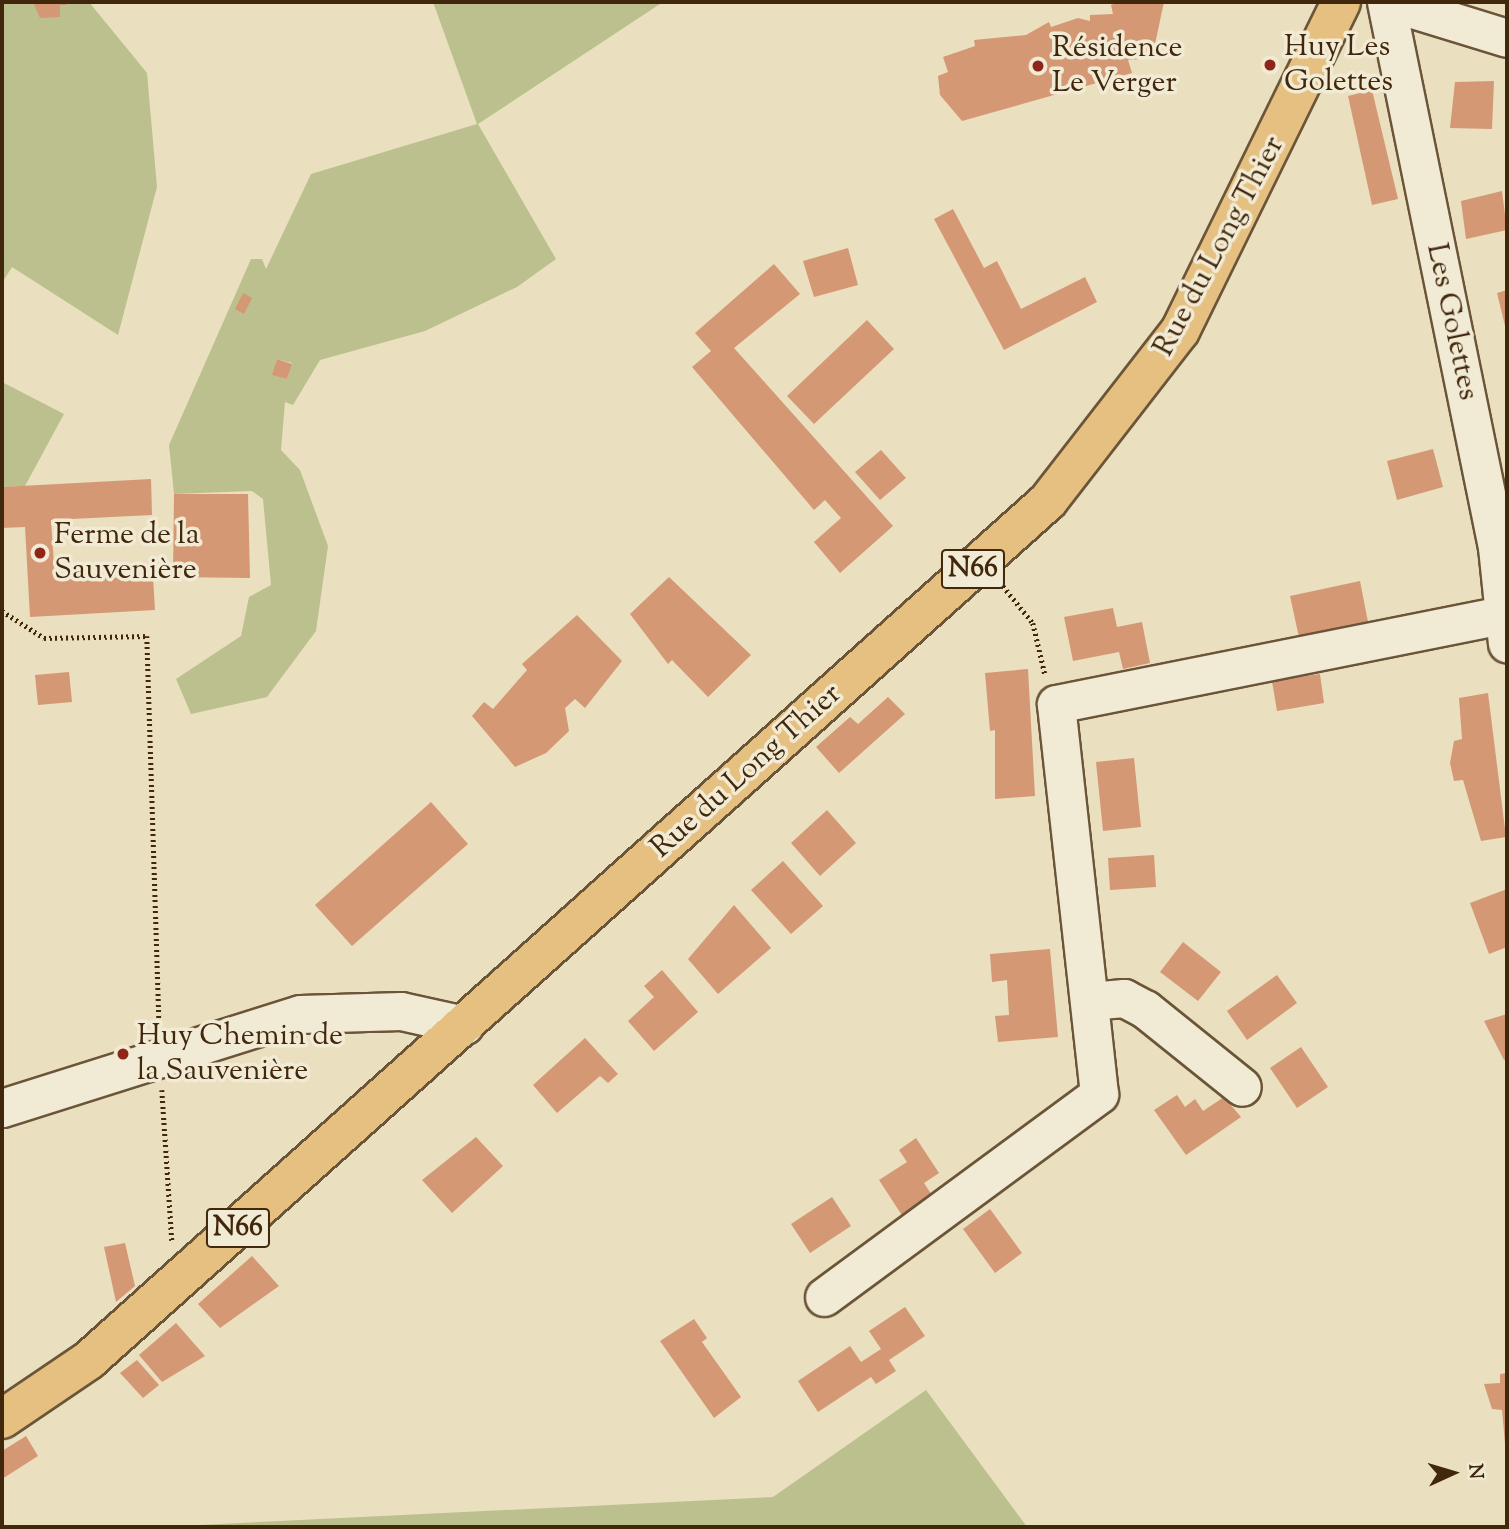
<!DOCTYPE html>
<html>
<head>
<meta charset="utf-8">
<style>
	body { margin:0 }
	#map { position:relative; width:1509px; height:1529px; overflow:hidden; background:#eadfbf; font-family:"Sorts Mill Goudy",serif }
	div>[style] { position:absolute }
	.green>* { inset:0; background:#bcc08e }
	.building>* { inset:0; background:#d49875 }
	.path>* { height:4.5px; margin-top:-2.25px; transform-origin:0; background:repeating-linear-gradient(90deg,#41270b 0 2px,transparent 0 5.5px) }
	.roads { filter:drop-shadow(2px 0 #6b5538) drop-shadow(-2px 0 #6b5538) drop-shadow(0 2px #6b5538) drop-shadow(0 -2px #6b5538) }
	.minor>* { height:37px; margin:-18.5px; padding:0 18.5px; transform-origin:18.5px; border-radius:18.5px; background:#f1ead5 }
	.major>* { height:38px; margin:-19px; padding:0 19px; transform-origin:19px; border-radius:19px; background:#e5c080 }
	.dots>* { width:19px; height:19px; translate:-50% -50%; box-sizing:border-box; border:4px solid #f1ead5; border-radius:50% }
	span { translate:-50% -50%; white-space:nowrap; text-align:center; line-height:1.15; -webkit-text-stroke:7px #f1ead5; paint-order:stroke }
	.shield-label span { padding:2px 5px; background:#f1ead5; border:2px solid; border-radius:5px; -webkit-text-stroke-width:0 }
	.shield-label { font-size:28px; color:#41270b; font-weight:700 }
	.poi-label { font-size:30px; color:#41270b }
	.left { translate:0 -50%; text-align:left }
	.street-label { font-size:30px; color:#41270b }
	.frame { position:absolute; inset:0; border:4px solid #41270b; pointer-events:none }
	.north { position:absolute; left:1418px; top:1438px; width:70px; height:70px; -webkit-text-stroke:5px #f1ead5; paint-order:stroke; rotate:86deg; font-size:19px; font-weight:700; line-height:28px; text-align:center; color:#41270b }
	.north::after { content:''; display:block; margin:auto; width:24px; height:32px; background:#41270b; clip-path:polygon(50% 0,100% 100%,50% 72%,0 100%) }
</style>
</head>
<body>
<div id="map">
	<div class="green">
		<i style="clip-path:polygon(2px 2px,89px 2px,147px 73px,157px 187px,118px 335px,12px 267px,2px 283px)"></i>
		<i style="clip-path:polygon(evenodd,433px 2px,663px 2px,478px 124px,556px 259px,517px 287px,425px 331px,320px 360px,293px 405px,285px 402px,281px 450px,300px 470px,328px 546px,316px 631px,267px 697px,191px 714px,176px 679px,241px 636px,249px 597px,271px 585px,263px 499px,252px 491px,174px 494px,169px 445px,251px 259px,262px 259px,266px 269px,311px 174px,477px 124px,433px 2px,277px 359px,292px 363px,287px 379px,273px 374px,277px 359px)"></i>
		<i style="clip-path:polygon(2px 382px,64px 414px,25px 486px,2px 487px)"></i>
		<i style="clip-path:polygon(926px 1390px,1027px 1527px,157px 1527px,773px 1497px)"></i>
	</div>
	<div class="building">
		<i style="clip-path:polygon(33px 2px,67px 2px,67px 5px,60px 5px,60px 17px,40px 18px)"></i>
		<i style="clip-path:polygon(1119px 2px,1164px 2px,1152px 58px,1128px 60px,1132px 73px,962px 121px,940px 95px,938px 76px,948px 72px,943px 57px,975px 46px,974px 40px,1026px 35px,1049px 22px,1051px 27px,1078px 18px,1090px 21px,1090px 15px,1113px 14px,1111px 5px)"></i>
		<i style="clip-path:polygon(1494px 81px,1492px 129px,1450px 128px,1455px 82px)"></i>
		<i style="clip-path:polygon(1372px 90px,1398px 199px,1372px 205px,1348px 96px)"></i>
		<i style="clip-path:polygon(1502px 191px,1507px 230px,1466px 239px,1461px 201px)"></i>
		<i style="clip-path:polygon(953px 209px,984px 268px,997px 261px,1021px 309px,1085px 277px,1097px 302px,1004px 350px,934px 219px)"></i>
		<i style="clip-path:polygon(848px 248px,858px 285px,814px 297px,803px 261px)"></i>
		<i style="clip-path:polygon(774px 264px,800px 294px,734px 348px,893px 526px,840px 573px,814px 542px,841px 518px,825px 500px,814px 510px,692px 367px,711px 351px,695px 333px)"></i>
		<i style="clip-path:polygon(1507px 290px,1507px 329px,1506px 330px,1497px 293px)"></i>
		<i style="clip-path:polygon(243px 293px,252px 298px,244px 314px,235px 309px)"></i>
		<i style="clip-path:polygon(867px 320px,894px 349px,814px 424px,787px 396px)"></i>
		<i style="clip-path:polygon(277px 359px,292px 364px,287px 379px,272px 375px)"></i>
		<i style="clip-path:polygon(1433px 449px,1443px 487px,1397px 500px,1387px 461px)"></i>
		<i style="clip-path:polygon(881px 450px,906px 478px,880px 500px,855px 472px)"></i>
		<i style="clip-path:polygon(151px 479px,152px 515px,51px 520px,55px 579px,153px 577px,155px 610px,30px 617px,25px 527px,2px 528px,2px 487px)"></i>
		<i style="clip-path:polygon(174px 494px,248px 494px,250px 578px,173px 577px)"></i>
		<i style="clip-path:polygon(669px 577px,751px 655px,708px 697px,672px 660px,668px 664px,630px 614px)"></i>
		<i style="clip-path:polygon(1360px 581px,1369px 627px,1300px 642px,1290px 596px)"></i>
		<i style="clip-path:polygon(1113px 608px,1117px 627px,1142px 622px,1150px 663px,1123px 669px,1119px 652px,1073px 661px,1064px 617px)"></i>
		<i style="clip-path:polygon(577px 615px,622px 661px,585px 708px,575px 699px,565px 708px,569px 731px,546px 753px,515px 767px,472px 716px,484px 702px,493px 709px,527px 670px,522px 664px)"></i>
		<i style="clip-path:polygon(1028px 669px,1035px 796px,995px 799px,995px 730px,990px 731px,985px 673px)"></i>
		<i style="clip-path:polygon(69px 672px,72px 702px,38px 705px,35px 675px)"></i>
		<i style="clip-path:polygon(1320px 674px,1324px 703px,1277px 711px,1272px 681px)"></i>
		<i style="clip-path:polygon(1488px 693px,1506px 837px,1481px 841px,1463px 780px,1454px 781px,1450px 763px,1454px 741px,1462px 739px,1459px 698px)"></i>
		<i style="clip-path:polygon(888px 697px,905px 714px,839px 773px,816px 747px,850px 717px,858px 724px)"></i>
		<i style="clip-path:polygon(1134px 758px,1141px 827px,1103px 831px,1096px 762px)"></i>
		<i style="clip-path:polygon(431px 802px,468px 844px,352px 946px,315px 905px)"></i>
		<i style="clip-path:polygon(827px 810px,856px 843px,820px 876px,791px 843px)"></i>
		<i style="clip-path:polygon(1154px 855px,1156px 887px,1110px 890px,1108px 858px)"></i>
		<i style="clip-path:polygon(783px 861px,823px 906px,791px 934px,751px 890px)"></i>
		<i style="clip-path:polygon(1507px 889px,1507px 947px,1489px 954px,1470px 903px)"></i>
		<i style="clip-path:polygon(734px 905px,771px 948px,718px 994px,688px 959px)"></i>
		<i style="clip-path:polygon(1183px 942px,1221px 972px,1198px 1001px,1160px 972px)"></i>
		<i style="clip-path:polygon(1050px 949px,1058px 1037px,998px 1042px,995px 1016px,1009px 1015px,1007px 980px,992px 982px,990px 954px)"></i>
		<i style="clip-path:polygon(662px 970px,698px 1012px,654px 1051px,628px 1021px,654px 997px,644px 986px)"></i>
		<i style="clip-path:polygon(1277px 975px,1297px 1003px,1247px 1040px,1227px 1011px)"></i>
		<i style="clip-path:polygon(1507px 1014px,1507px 1059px,1504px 1060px,1484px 1021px)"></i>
		<i style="clip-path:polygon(585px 1038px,618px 1074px,608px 1083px,600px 1076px,557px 1113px,533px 1085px)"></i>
		<i style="clip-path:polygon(1301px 1047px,1328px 1087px,1297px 1108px,1270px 1068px)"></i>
		<i style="clip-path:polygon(1177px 1095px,1185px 1107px,1195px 1099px,1203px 1111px,1224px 1097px,1241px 1117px,1186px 1155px,1154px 1110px)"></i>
		<i style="clip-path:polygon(476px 1137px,503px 1166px,452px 1213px,422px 1180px)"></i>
		<i style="clip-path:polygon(916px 1138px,939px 1173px,924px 1183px,937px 1203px,907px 1223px,879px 1180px,907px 1162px,899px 1150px)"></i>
		<i style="clip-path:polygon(832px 1197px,851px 1226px,810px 1253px,791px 1224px)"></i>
		<i style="clip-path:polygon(990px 1209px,1022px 1253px,995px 1273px,963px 1229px)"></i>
		<i style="clip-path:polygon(125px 1243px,135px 1286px,116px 1302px,104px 1247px)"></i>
		<i style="clip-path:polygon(252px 1256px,279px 1286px,220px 1328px,198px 1304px)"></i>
		<i style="clip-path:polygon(905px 1307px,925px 1336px,889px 1360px,896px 1371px,876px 1384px,871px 1377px,818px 1412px,798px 1381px,850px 1346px,861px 1362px,881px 1349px,869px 1331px)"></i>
		<i style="clip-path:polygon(694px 1319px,707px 1338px,702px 1342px,741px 1397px,714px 1418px,660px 1341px)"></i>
		<i style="clip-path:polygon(176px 1323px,205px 1356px,162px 1382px,139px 1355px)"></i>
		<i style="clip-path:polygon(137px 1360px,159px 1385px,143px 1398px,120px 1373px)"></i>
		<i style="clip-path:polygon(1507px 1373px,1507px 1444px,1505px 1444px,1502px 1410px,1492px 1409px,1484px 1384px,1500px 1383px,1500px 1374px)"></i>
		<i style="clip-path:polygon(26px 1436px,38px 1456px,2px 1479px,2px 1451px)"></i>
	</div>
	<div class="path">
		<i style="left:1003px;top:586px;width:48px;rotate:51deg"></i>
		<i style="left:1033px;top:623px;width:52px;rotate:76.8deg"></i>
		<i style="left:2px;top:611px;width:50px;rotate:32.7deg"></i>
		<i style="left:44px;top:638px;width:103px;rotate:-1.1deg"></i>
		<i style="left:147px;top:636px;width:389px;rotate:88.2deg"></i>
		<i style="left:162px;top:1090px;width:152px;rotate:86.2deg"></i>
	</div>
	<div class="roads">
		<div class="minor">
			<i style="left:1386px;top:2px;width:556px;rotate:78.49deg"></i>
			<i style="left:1497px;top:547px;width:97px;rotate:84.1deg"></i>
			<i style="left:1390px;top:2px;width:122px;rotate:17.1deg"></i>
			<i style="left:1089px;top:1001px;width:35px;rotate:-5deg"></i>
			<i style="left:1124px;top:998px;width:24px;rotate:28deg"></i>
			<i style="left:1145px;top:1009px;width:124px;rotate:38.8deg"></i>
			<i style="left:2px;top:1108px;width:312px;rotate:-17.5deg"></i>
			<i style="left:300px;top:1014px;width:101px;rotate:-1.7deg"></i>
			<i style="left:401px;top:1011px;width:65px;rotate:12.5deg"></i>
			<i style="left:824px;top:1297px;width:342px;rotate:-36.4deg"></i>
			<i style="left:1099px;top:1094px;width:392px;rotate:-96.3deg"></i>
			<i style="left:1056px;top:704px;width:456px;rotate:-11.3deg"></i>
		</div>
		<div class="major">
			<i style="left:2px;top:1419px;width:105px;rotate:-34.1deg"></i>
			<i style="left:89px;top:1360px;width:1287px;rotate:-41.85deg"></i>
			<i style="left:1048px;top:501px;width:215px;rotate:-52.2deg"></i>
			<i style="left:1180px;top:331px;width:366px;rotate:-63.9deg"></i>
		</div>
	</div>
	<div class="dots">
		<i style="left:1270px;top:65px;background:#8f2418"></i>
		<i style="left:1038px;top:66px;background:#8f2418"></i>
		<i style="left:40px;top:553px;background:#8f2418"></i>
		<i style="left:123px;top:1054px;background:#8f2418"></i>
	</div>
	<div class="shield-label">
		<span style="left:973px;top:569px">N66</span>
		<span style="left:238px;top:1228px">N66</span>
	</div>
	<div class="poi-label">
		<span class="left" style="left:1284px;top:65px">Huy Les<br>Golettes</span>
		<span class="left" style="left:1052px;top:66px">Résidence<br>Le Verger</span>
		<span class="left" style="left:54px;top:553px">Ferme de la<br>Sauvenière</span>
		<span class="left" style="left:137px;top:1054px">Huy Chemin de<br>la Sauvenière</span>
	</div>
	<div class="street-label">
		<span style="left:1220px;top:247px;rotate:-62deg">Rue du Long Thier</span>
		<span style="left:1451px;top:322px;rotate:78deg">Les Golettes</span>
		<span style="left:747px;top:772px;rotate:-42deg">Rue du Long Thier</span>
	</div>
	<div class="frame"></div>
	<div class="north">N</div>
</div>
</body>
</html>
